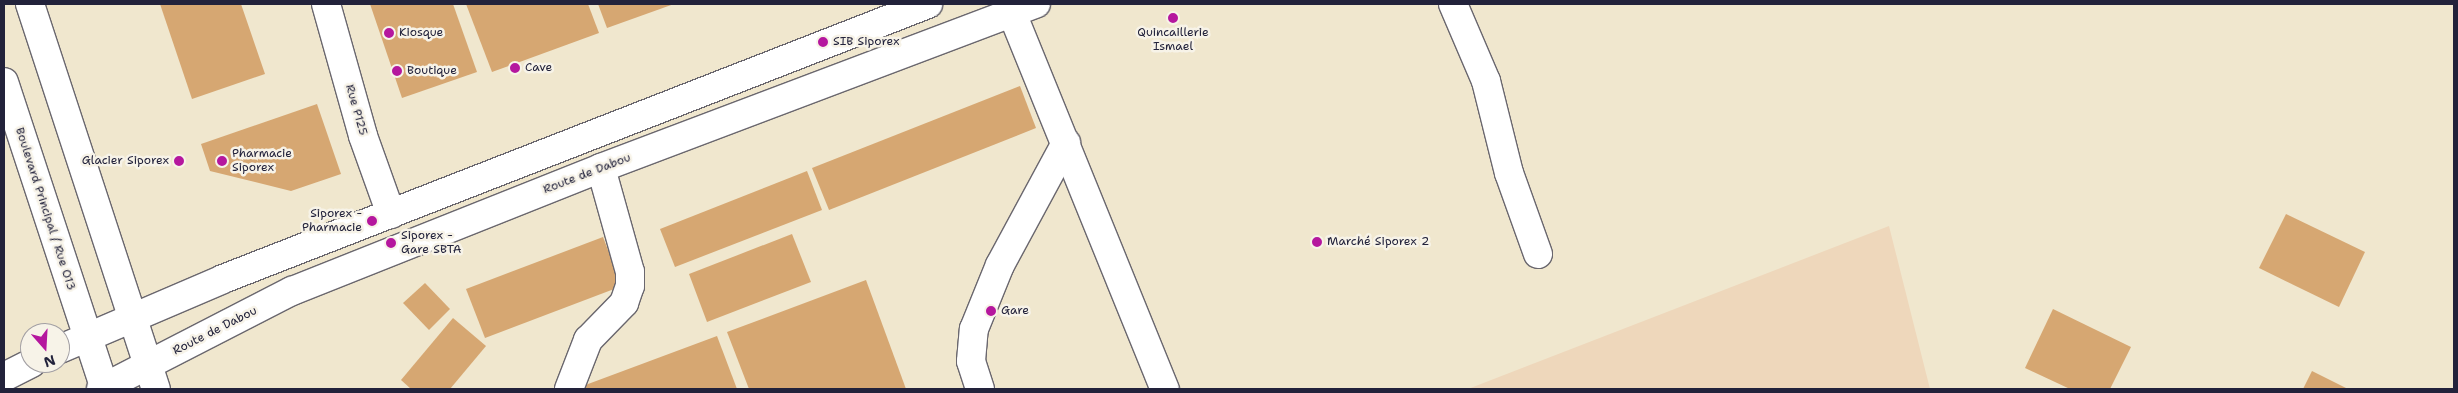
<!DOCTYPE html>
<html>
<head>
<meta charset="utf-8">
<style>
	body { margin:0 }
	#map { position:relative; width:2458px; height:393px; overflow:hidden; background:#f0e7ce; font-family:"Shantell Sans",sans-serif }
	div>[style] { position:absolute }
	.built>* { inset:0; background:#eed7bb }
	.building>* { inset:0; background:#d6a772 }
	.roads { filter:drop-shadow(1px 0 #6a676e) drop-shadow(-1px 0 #6a676e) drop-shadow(0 1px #6a676e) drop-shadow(0 -1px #6a676e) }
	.minor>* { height:28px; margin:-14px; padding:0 14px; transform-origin:14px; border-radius:14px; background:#fff }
	.major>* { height:28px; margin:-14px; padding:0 14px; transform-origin:14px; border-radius:14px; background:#fff }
	.dots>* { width:14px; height:14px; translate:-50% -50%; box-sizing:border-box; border:2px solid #f7f3e8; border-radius:50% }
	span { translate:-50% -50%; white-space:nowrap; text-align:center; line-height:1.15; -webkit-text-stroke:5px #f7f3e8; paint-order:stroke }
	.poi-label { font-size:12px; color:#22223b }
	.left { translate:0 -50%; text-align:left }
	.right { translate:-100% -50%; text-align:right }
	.street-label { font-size:12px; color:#22223b }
	.frame { position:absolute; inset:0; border:5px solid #22223b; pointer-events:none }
	.north { position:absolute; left:20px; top:323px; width:50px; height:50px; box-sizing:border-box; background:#f7f3e8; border:1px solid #a29fa3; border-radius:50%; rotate:161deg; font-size:14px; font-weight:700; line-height:20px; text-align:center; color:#22223b }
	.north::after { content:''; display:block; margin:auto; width:18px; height:22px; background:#b5179e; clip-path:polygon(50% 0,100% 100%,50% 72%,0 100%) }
</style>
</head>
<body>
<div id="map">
	<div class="built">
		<i style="clip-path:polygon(1889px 226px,1930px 389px,1468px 389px)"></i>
	</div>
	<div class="building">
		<i style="clip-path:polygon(160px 4px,241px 4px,265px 74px,192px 99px)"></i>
		<i style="clip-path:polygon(370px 4px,453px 4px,477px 72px,402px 98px)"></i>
		<i style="clip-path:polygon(466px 4px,588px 4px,599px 33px,492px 72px)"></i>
		<i style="clip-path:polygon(598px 4px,674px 4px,607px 28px)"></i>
		<i style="clip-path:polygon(1020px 86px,1036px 128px,829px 210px,812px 168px)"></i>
		<i style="clip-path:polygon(317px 104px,341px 174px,291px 191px,210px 171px,201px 144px)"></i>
		<i style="clip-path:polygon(807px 171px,822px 210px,675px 267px,660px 229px)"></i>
		<i style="clip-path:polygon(2286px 214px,2365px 252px,2339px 307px,2259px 268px)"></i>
		<i style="clip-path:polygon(792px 234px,811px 282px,707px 322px,689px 274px)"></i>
		<i style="clip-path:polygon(603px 237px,622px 286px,485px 338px,466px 289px)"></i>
		<i style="clip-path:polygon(866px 280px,906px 389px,749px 389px,727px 332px)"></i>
		<i style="clip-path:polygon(425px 283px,450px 309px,429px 330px,403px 303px)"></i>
		<i style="clip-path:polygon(2053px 309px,2131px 347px,2110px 389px,2070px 389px,2025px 368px)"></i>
		<i style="clip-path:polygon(453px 318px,486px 346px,450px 389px,411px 389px,401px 380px)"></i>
		<i style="clip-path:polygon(717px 336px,737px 389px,581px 389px,580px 387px)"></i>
		<i style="clip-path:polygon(2312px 371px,2348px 389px,2303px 389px)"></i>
	</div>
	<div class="roads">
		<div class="minor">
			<i style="left:326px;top:4px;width:137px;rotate:74.3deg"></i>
			<i style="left:363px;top:136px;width:83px;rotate:70.3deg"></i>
			<i style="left:1453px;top:4px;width:84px;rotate:66.8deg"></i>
			<i style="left:1486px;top:81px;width:95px;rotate:76deg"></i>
			<i style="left:1509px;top:173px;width:86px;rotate:70.3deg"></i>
			<i style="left:1012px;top:13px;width:406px;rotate:67.9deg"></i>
			<i style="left:60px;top:349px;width:177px;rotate:-23.2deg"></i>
			<i style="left:223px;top:279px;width:757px;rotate:-21.31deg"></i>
			<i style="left:4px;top:377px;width:31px;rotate:-27deg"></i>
			<i style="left:101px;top:389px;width:215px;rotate:-27.2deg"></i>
			<i style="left:292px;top:291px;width:333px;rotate:-21.7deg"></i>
			<i style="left:601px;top:168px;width:465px;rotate:-20.7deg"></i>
			<i style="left:569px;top:389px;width:53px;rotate:-68.8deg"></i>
			<i style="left:588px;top:340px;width:52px;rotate:-45.8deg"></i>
			<i style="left:624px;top:303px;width:18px;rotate:-71deg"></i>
			<i style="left:630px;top:286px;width:14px;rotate:-90deg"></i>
			<i style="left:630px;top:272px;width:108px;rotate:-105.6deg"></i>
			<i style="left:980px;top:389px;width:29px;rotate:-108deg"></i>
			<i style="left:971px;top:361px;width:32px;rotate:-85deg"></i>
			<i style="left:974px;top:329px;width:69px;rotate:-67.9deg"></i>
			<i style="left:1000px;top:265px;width:139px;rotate:-61.6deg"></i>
		</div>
		<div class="major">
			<i style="left:30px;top:4px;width:405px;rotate:71.9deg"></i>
			<i style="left:4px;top:82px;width:323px;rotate:71.8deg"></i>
		</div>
	</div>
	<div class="dots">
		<i style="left:1173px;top:18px;background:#b5179e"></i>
		<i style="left:389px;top:33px;background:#b5179e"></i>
		<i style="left:823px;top:42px;background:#b5179e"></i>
		<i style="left:515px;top:68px;background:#b5179e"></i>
		<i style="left:397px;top:71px;background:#b5179e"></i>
		<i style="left:179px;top:161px;background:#b5179e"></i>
		<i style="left:222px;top:161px;background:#b5179e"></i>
		<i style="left:372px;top:221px;background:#b5179e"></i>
		<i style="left:1317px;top:242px;background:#b5179e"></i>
		<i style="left:391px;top:243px;background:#b5179e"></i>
		<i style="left:991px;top:311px;background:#b5179e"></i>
	</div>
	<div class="poi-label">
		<span class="left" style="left:399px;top:33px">Kiosque</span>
		<span style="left:1173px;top:40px">Quincaillerie<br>Ismael</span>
		<span class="left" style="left:833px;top:42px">SIB Siporex</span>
		<span class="left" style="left:525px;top:68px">Cave</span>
		<span class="left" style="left:407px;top:71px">Boutique</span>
		<span class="left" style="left:232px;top:161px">Pharmacie<br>Siporex</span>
		<span class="right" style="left:169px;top:161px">Glacier Siporex</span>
		<span class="right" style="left:362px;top:221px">Siporex -<br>Pharmacie</span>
		<span class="left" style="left:401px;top:243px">Siporex -<br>Gare SBTA</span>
		<span class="left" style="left:1327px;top:242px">Marché Siporex 2</span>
		<span class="left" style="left:1001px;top:311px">Gare</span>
	</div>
	<div class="street-label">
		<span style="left:356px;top:110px;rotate:74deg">Rue P125</span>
		<span style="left:587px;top:174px;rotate:-21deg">Route de Dabou</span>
		<span style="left:45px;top:209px;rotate:72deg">Boulevard Principal / Rue O13</span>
		<span style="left:215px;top:331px;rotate:-27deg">Route de Dabou</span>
	</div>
	<div class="frame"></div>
	<div class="north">N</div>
</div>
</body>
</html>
